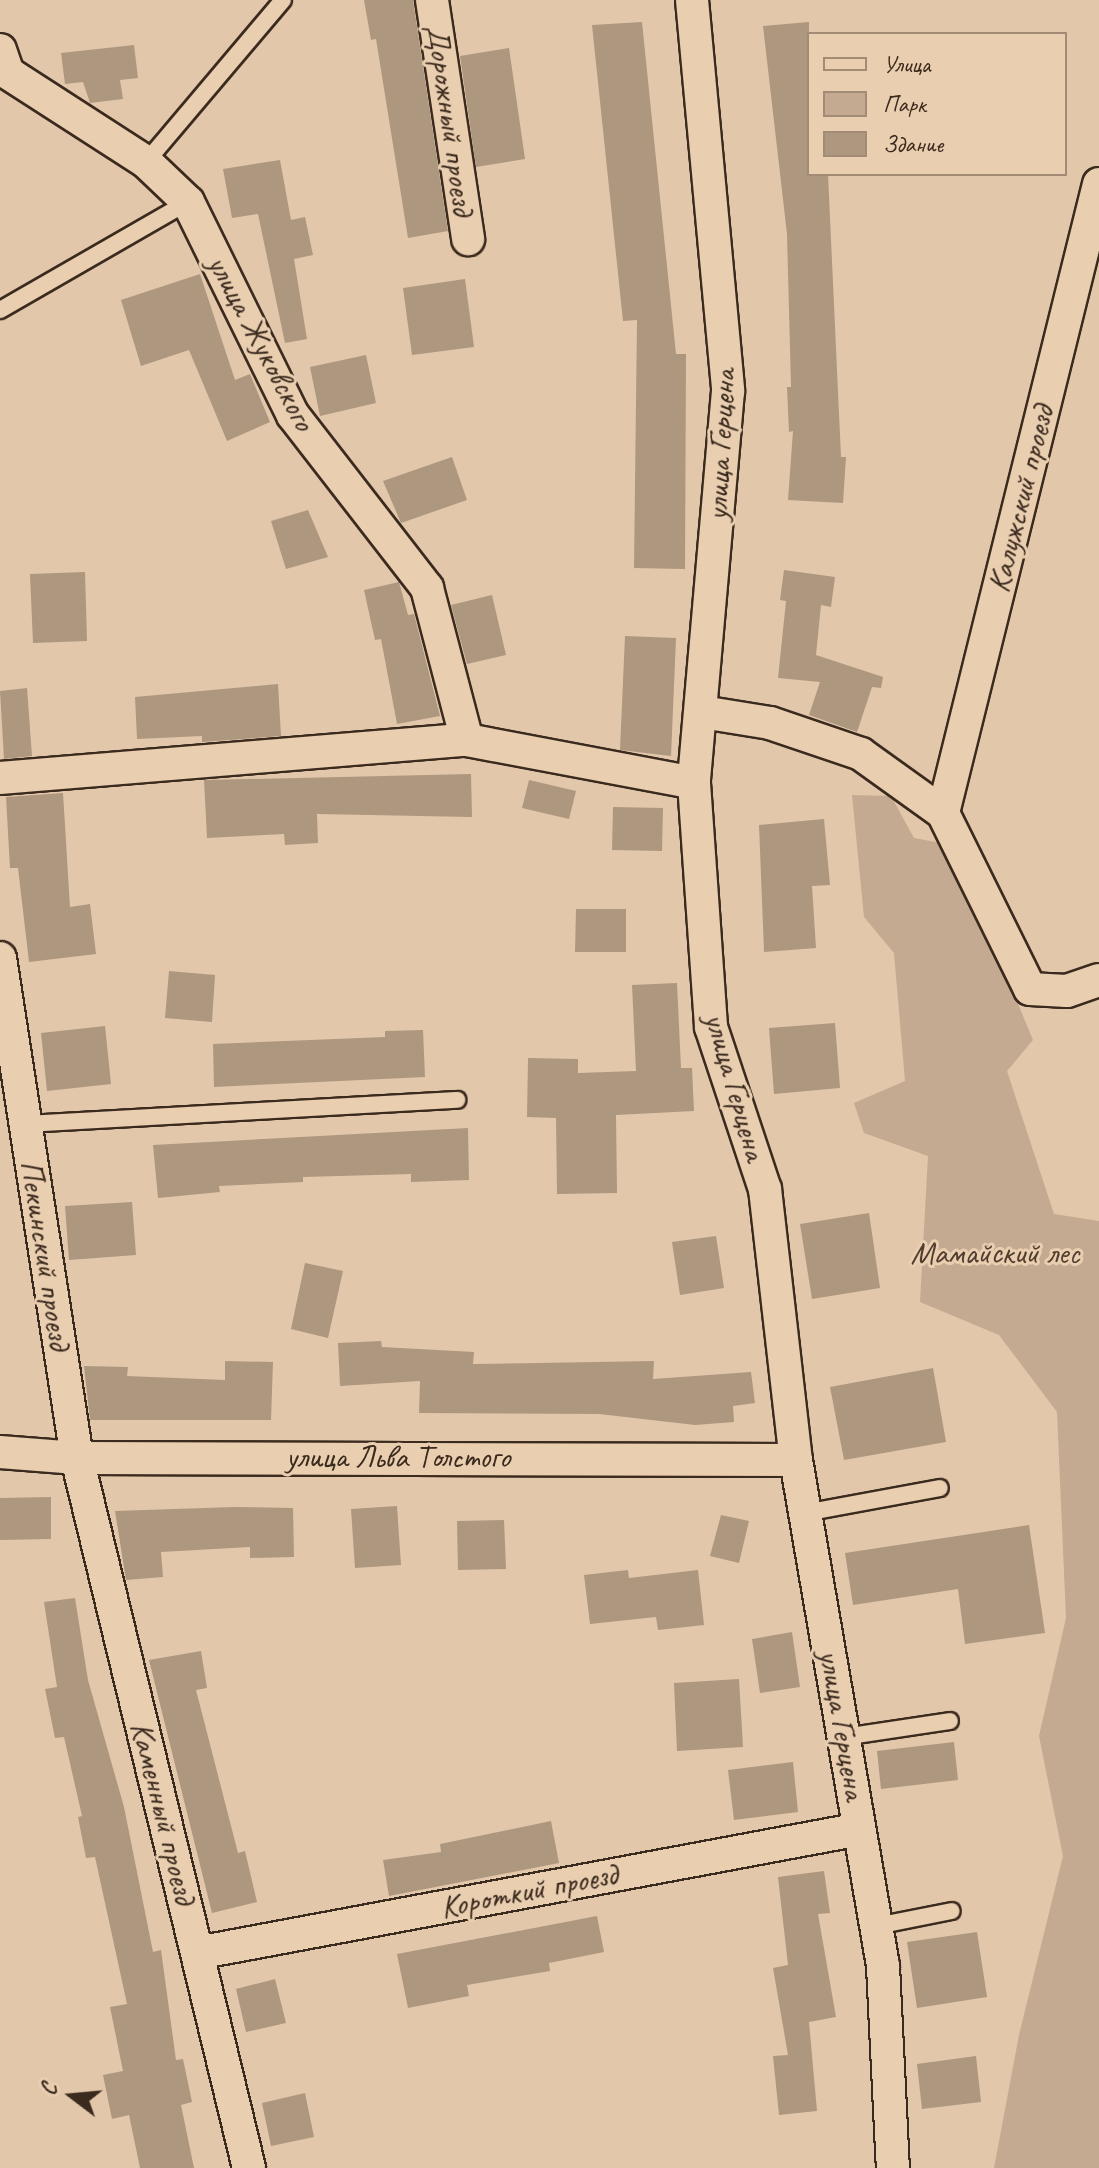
<!DOCTYPE html>
<html>
<head>
<meta charset="utf-8">
<style>
	body { margin:0 }
	#map { position:relative; width:1099px; height:2168px; overflow:hidden; background:#e2c7aa; font-family:Caveat,sans-serif }
	div>[style] { position:absolute }
	.green>* { inset:0; background:#c3aa90 }
	.building>* { inset:0; background:#ae977f }
	.roads { filter:drop-shadow(2px 0 #3b2a1e) drop-shadow(-2px 0 #3b2a1e) drop-shadow(0 2px #3b2a1e) drop-shadow(0 -2px #3b2a1e) }
	.lane>* { height:16px; margin:-8px; padding:0 8px; transform-origin:8px; border-radius:8px; background:#e9ceb0 }
	.street>* { height:32px; margin:-16px; padding:0 16px; transform-origin:16px; border-radius:16px; background:#e9ceb0 }
	span { translate:-50% -50%; white-space:nowrap; text-align:center; line-height:1.15; -webkit-text-stroke:6px #e9ceb0; paint-order:stroke }
	.street-label { font-size:32px; color:#3b2a1e }
	.park-label { font-size:32px; color:#4f3d2f }
	.legend { position:absolute; left:807px; top:32px; width:260px; height:144px; box-sizing:border-box; background:#e9ceb0; border:2px solid #a38c76; margin:0; padding:10px 14px; list-style:none; font-size:24px; color:#3b2a1e }
	.legend li { display:flex; align-items:center; gap:16px; height:40px }
	.legend b { width:40px; border:2px solid #a38c76 }
	.north { position:absolute; left:32px; top:2056px; width:80px; height:80px; -webkit-text-stroke:6px #e9ceb0; paint-order:stroke; rotate:286deg; font-size:22px; font-weight:700; line-height:32px; text-align:center; color:#3b2a1e }
	.north::after { content:''; display:block; margin:auto; width:28px; height:36px; background:#3b2a1e; clip-path:polygon(50% 0,100% 100%,50% 72%,0 100%) }
</style>
</head>
<body>
<div id="map">
	<div class="green">
		<i style="clip-path:polygon(852px 795px,891px 796px,914px 838px,952px 845px,1033px 1040px,1007px 1071px,1054px 1214px,1099px 1221px,1099px 2168px,994px 2168px,1019px 2035px,1063px 1856px,1039px 1736px,1066px 1618px,1057px 1412px,999px 1335px,920px 1302px,928px 1156px,864px 1133px,854px 1103px,905px 1081px,894px 953px,864px 917px)"></i>
	</div>
	<div class="building">
		<i style="clip-path:polygon(364px 0,413px 0,448px 231px,408px 238px,376px 39px,371px 40px)"></i>
		<i style="clip-path:polygon(642px 22px,676px 354px,686px 354px,685px 569px,634px 568px,637px 320px,623px 321px,592px 25px)"></i>
		<i style="clip-path:polygon(809px 22px,809px 174px,828px 174px,841px 457px,846px 457px,843px 503px,788px 500px,793px 431px,789px 432px,787px 387px,791px 387px,787px 234px,763px 26px)"></i>
		<i style="clip-path:polygon(134px 45px,138px 78px,120px 80px,123px 99px,90px 103px,83px 82px,65px 84px,61px 53px)"></i>
		<i style="clip-path:polygon(509px 48px,525px 159px,476px 167px,460px 56px)"></i>
		<i style="clip-path:polygon(280px 160px,291px 220px,305px 217px,313px 255px,294px 259px,307px 339px,285px 343px,258px 214px,232px 218px,223px 169px)"></i>
		<i style="clip-path:polygon(200px 274px,235px 380px,250px 374px,270px 422px,227px 441px,189px 350px,141px 366px,121px 300px)"></i>
		<i style="clip-path:polygon(465px 279px,474px 347px,412px 355px,403px 288px)"></i>
		<i style="clip-path:polygon(366px 355px,376px 403px,320px 416px,310px 367px)"></i>
		<i style="clip-path:polygon(452px 457px,467px 500px,401px 523px,383px 481px)"></i>
		<i style="clip-path:polygon(308px 510px,328px 557px,286px 569px,271px 521px)"></i>
		<i style="clip-path:polygon(784px 570px,835px 577px,831px 607px,821px 605px,816px 655px,883px 677px,881px 688px,872px 687px,857px 732px,809px 715px,820px 682px,778px 678px,786px 601px,780px 600px)"></i>
		<i style="clip-path:polygon(85px 572px,87px 641px,33px 643px,30px 574px)"></i>
		<i style="clip-path:polygon(399px 582px,408px 615px,414px 614px,440px 716px,397px 724px,381px 639px,375px 640px,364px 590px)"></i>
		<i style="clip-path:polygon(492px 595px,506px 655px,467px 664px,451px 605px)"></i>
		<i style="clip-path:polygon(625px 636px,676px 638px,671px 756px,620px 750px)"></i>
		<i style="clip-path:polygon(278px 684px,281px 736px,202px 742px,202px 736px,137px 739px,135px 697px)"></i>
		<i style="clip-path:polygon(27px 688px,32px 756px,4px 759px,0 691px)"></i>
		<i style="clip-path:polygon(471px 774px,472px 817px,317px 814px,318px 843px,285px 845px,284px 834px,207px 838px,204px 780px)"></i>
		<i style="clip-path:polygon(529px 780px,576px 791px,569px 819px,522px 808px)"></i>
		<i style="clip-path:polygon(63px 793px,70px 907px,90px 904px,96px 954px,29px 962px,18px 868px,10px 868px,6px 797px)"></i>
		<i style="clip-path:polygon(613px 807px,663px 808px,662px 851px,612px 850px)"></i>
		<i style="clip-path:polygon(824px 819px,830px 885px,812px 886px,816px 948px,764px 952px,759px 825px)"></i>
		<i style="clip-path:polygon(576px 909px,626px 909px,626px 952px,575px 952px)"></i>
		<i style="clip-path:polygon(169px 971px,215px 975px,212px 1022px,165px 1018px)"></i>
		<i style="clip-path:polygon(677px 983px,681px 1068px,692px 1068px,694px 1111px,616px 1115px,617px 1193px,557px 1194px,556px 1118px,527px 1117px,528px 1058px,578px 1059px,578px 1073px,636px 1071px,632px 985px)"></i>
		<i style="clip-path:polygon(835px 1023px,840px 1088px,774px 1094px,769px 1028px)"></i>
		<i style="clip-path:polygon(105px 1026px,111px 1084px,47px 1091px,41px 1033px)"></i>
		<i style="clip-path:polygon(423px 1030px,425px 1077px,214px 1087px,213px 1044px,385px 1037px,385px 1031px)"></i>
		<i style="clip-path:polygon(468px 1128px,469px 1180px,411px 1182px,411px 1174px,303px 1177px,303px 1182px,219px 1186px,220px 1192px,158px 1198px,153px 1145px)"></i>
		<i style="clip-path:polygon(132px 1202px,136px 1255px,69px 1260px,65px 1206px)"></i>
		<i style="clip-path:polygon(869px 1213px,880px 1288px,812px 1299px,800px 1224px)"></i>
		<i style="clip-path:polygon(716px 1236px,724px 1288px,680px 1295px,672px 1242px)"></i>
		<i style="clip-path:polygon(305px 1263px,343px 1271px,328px 1338px,291px 1329px)"></i>
		<i style="clip-path:polygon(381px 1341px,382px 1347px,474px 1352px,473px 1364px,654px 1361px,653px 1379px,751px 1372px,755px 1403px,733px 1406px,734px 1422px,695px 1425px,599px 1414px,419px 1413px,420px 1381px,340px 1386px,338px 1343px)"></i>
		<i style="clip-path:polygon(225px 1361px,273px 1362px,271px 1420px,90px 1420px,84px 1366px,128px 1367px,127px 1376px,225px 1380px)"></i>
		<i style="clip-path:polygon(933px 1368px,946px 1442px,844px 1460px,830px 1387px)"></i>
		<i style="clip-path:polygon(51px 1497px,51px 1539px,0 1540px,0 1498px)"></i>
		<i style="clip-path:polygon(397px 1506px,401px 1565px,355px 1568px,351px 1509px)"></i>
		<i style="clip-path:polygon(234px 1507px,293px 1508px,294px 1557px,250px 1558px,250px 1547px,161px 1552px,163px 1577px,126px 1580px,115px 1511px)"></i>
		<i style="clip-path:polygon(721px 1515px,749px 1521px,739px 1563px,710px 1556px)"></i>
		<i style="clip-path:polygon(504px 1520px,506px 1569px,458px 1570px,457px 1521px)"></i>
		<i style="clip-path:polygon(1029px 1525px,1045px 1633px,965px 1644px,958px 1589px,853px 1605px,845px 1553px)"></i>
		<i style="clip-path:polygon(628px 1570px,629px 1578px,698px 1570px,704px 1625px,658px 1630px,656px 1617px,590px 1624px,584px 1575px)"></i>
		<i style="clip-path:polygon(75px 1598px,88px 1680px,124px 1807px,153px 1952px,161px 1950px,176px 2060px,183px 2059px,192px 2102px,181px 2105px,194px 2168px,140px 2168px,129px 2115px,112px 2119px,103px 2075px,123px 2071px,110px 2007px,127px 2004px,95px 1857px,86px 1858px,78px 1817px,82px 1816px,64px 1737px,55px 1738px,45px 1689px,57px 1687px,44px 1602px)"></i>
		<i style="clip-path:polygon(792px 1632px,800px 1687px,760px 1693px,752px 1639px)"></i>
		<i style="clip-path:polygon(201px 1651px,207px 1688px,196px 1690px,238px 1853px,245px 1851px,257px 1902px,212px 1913px,149px 1660px)"></i>
		<i style="clip-path:polygon(739px 1679px,743px 1747px,677px 1751px,674px 1683px)"></i>
		<i style="clip-path:polygon(954px 1742px,958px 1780px,881px 1789px,877px 1751px)"></i>
		<i style="clip-path:polygon(793px 1762px,798px 1812px,734px 1820px,728px 1770px)"></i>
		<i style="clip-path:polygon(551px 1821px,559px 1863px,389px 1896px,383px 1860px,441px 1852px,440px 1844px)"></i>
		<i style="clip-path:polygon(824px 1871px,830px 1913px,818px 1914px,836px 2017px,809px 2022px,817px 2111px,779px 2115px,773px 2056px,788px 2055px,773px 1968px,788px 1965px,778px 1877px)"></i>
		<i style="clip-path:polygon(597px 1916px,604px 1952px,549px 1963px,550px 1971px,467px 1985px,469px 1996px,408px 2008px,397px 1954px)"></i>
		<i style="clip-path:polygon(977px 1932px,987px 1997px,917px 2008px,907px 1942px)"></i>
		<i style="clip-path:polygon(275px 1979px,286px 2023px,246px 2032px,236px 1989px)"></i>
		<i style="clip-path:polygon(976px 2056px,981px 2102px,922px 2109px,917px 2064px)"></i>
		<i style="clip-path:polygon(305px 2093px,314px 2137px,271px 2146px,262px 2103px)"></i>
	</div>
	<div class="roads">
		<div class="lane">
			<i style="left:146px;top:162px;width:212px;rotate:-49.8deg"></i>
			<i style="left:0;top:310px;width:217px;rotate:-29.9deg"></i>
			<i style="left:25px;top:1124px;width:433px;rotate:-3.2deg"></i>
			<i style="left:805px;top:1513px;width:137px;rotate:-10.5deg"></i>
			<i style="left:844px;top:1737px;width:107px;rotate:-8.6deg"></i>
			<i style="left:876px;top:1926px;width:77px;rotate:-11.2deg"></i>
		</div>
		<div class="street">
			<i style="left:432px;top:0;width:242px;rotate:81.4deg"></i>
			<i style="left:692px;top:0;width:393px;rotate:84.7deg"></i>
			<i style="left:728px;top:391px;width:393px;rotate:95deg"></i>
			<i style="left:694px;top:783px;width:245px;rotate:86deg"></i>
			<i style="left:711px;top:1027px;width:171px;rotate:71.6deg"></i>
			<i style="left:765px;top:1189px;width:273px;rotate:83.5deg"></i>
			<i style="left:796px;top:1460px;width:513px;rotate:80.24deg"></i>
			<i style="left:883px;top:1966px;width:202px;rotate:87.2deg"></i>
			<i style="left:0;top:50px;width:24px;rotate:71deg"></i>
			<i style="left:8px;top:73px;width:164px;rotate:32.8deg"></i>
			<i style="left:146px;top:162px;width:58px;rotate:43.6deg"></i>
			<i style="left:188px;top:202px;width:237px;rotate:63.8deg"></i>
			<i style="left:293px;top:415px;width:219px;rotate:52.2deg"></i>
			<i style="left:427px;top:588px;width:157px;rotate:75.3deg"></i>
			<i style="left:702px;top:712px;width:69px;rotate:9.2deg"></i>
			<i style="left:770px;top:723px;width:96px;rotate:18.8deg"></i>
			<i style="left:861px;top:754px;width:101px;rotate:35.7deg"></i>
			<i style="left:943px;top:813px;width:196px;rotate:63.7deg"></i>
			<i style="left:1030px;top:989px;width:37px;rotate:3deg"></i>
			<i style="left:1067px;top:991px;width:34px;rotate:-19deg"></i>
			<i style="left:0;top:778px;width:469px;rotate:-4.7deg"></i>
			<i style="left:467px;top:740px;width:231px;rotate:10.7deg"></i>
			<i style="left:943px;top:813px;width:648px;rotate:-76.07deg"></i>
			<i style="left:0;top:958px;width:506px;rotate:81.25deg"></i>
			<i style="left:77px;top:1458px;width:731px;rotate:76.38deg"></i>
			<i style="left:0;top:1452px;width:77px;rotate:4.5deg"></i>
			<i style="left:77px;top:1458px;width:719px;rotate:0.16deg"></i>
			<i style="left:197px;top:1953px;width:674px;rotate:-10.59deg"></i>
		</div>
	</div>
	<div class="street-label">
		<span style="left:450px;top:120px;rotate:82deg">Дорожный проезд</span>
		<span style="left:261px;top:343px;rotate:62deg">улица Жуковского</span>
		<span style="left:721px;top:445px;rotate:-87deg">улица Герцена</span>
		<span style="left:1021px;top:499px;rotate:-76deg">Калужский проезд</span>
		<span style="left:735px;top:1087px;rotate:74deg">улица Герцена</span>
		<span style="left:45px;top:1255px;rotate:81deg">Пекинский проезд</span>
		<span style="left:398px;top:1457px">улица Льва Толстого</span>
		<span style="left:842px;top:1725px;rotate:80deg">улица Герцена</span>
		<span style="left:163px;top:1813px;rotate:76deg">Каменный проезд</span>
		<span style="left:529px;top:1891px;rotate:-11deg">Короткий проезд</span>
	</div>
	<div class="park-label">
		<span style="left:995px;top:1253px">Мамайский лес</span>
	</div>
	<ul class="legend">
	<li><b style="height:10px;background:#e9ceb0"></b>Улица</li>
	<li><b style="height:22px;background:#c3aa90"></b>Парк</li>
	<li><b style="height:22px;background:#ae977f"></b>Здание</li>
	</ul>
	<div class="north">С</div>
</div>
</body>
</html>
